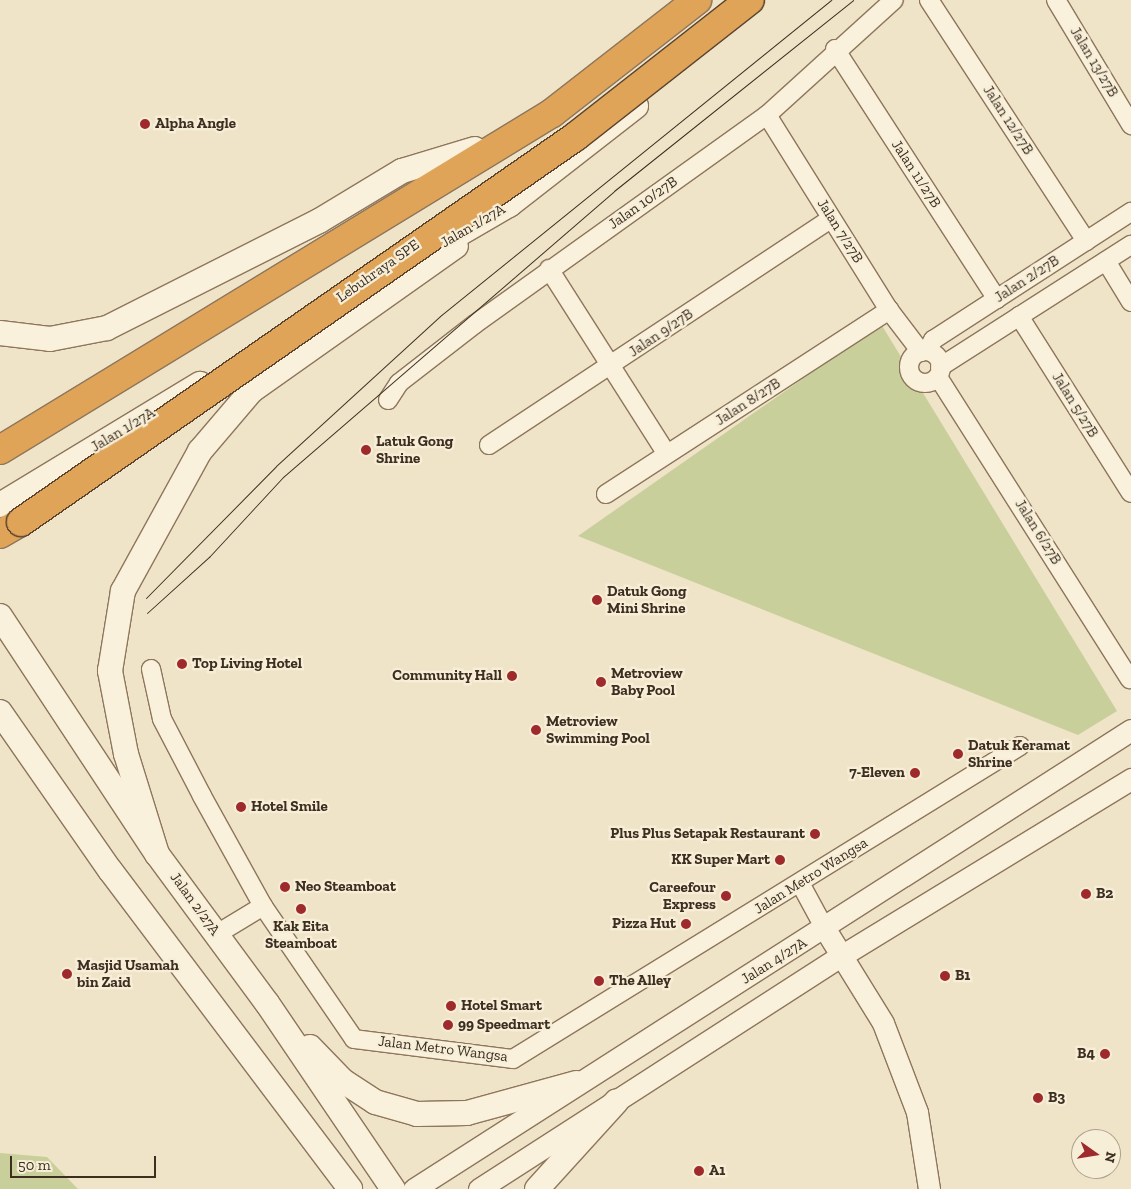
<!DOCTYPE html>
<html>
<head>
<meta charset="utf-8">
<style>
	body { margin:0 }
	#map { position:relative; width:1131px; height:1189px; overflow:hidden; background:#f0e4c8; font-family:"Zilla Slab",serif }
	div>[style] { position:absolute }
	.green>* { inset:0; background:#c9cf9b }
	.roads { filter:drop-shadow(1px 0 #8d765c) drop-shadow(-1px 0 #8d765c) drop-shadow(0 1px #8d765c) drop-shadow(0 -1px #8d765c) }
	.minor>* { height:18px; margin:-9px; padding:0 9px; transform-origin:9px; border-radius:9px; background:#faf1dc }
	.minor>.ring { margin:-9px; padding:0; box-sizing:content-box; background:none; border:18px solid #faf1dc; border-radius:50% }
	.tertiary>* { height:21px; margin:-10.5px; padding:0 10.5px; transform-origin:10.5px; border-radius:10.5px; background:#faf1dc }
	.secondary>* { height:24px; margin:-12px; padding:0 12px; transform-origin:12px; border-radius:12px; background:#faf1dc }
	.motorway>* { height:28px; margin:-14px; padding:0 14px; transform-origin:14px; border-radius:14px; background:#e0a458 }
	.tram>* { height:1px; margin:-0.5px; padding:0 0.5px; transform-origin:0.5px; border-radius:0.5px; background:#3d2e20 }
	.bridges { filter:drop-shadow(1px 0 #5b4430) drop-shadow(-1px 0 #5b4430) drop-shadow(0 1px #5b4430) drop-shadow(0 -1px #5b4430) }
	.motorway-bridge>* { height:28px; margin:-14px; padding:0 14px; transform-origin:14px; border-radius:14px; background:#e0a458 }
	.dots>* { width:14px; height:14px; translate:-50% -50%; box-sizing:border-box; border:2px solid #f7eed8; border-radius:50% }
	span { translate:-50% -50%; white-space:nowrap; text-align:center; line-height:1.15; -webkit-text-stroke:4.5px #f7eed8; paint-order:stroke }
	.street-label { font-size:15px; color:#3d2e20 }
	.poi-label { font-size:15px; color:#3d2e20; font-weight:700 }
	.left { translate:0 -50%; text-align:left }
	.right { translate:-100% -50%; text-align:right }
	.north { position:absolute; left:1071px; top:1129px; width:50px; height:50px; box-sizing:border-box; background:#f7eed8; border:1px solid #ada18e; border-radius:50%; rotate:103deg; font-size:14px; font-weight:700; line-height:20px; text-align:center; color:#3d2e20 }
	.north::after { content:''; display:block; margin:auto; width:18px; height:22px; background:#9e2a2b; clip-path:polygon(50% 0,100% 100%,50% 72%,0 100%) }
	.scale { position:absolute; left:10px; top:1156px; width:146px; height:22px; box-sizing:border-box; border:2px solid #3d2e20; border-top:0; padding-left:6px; font-size:15px; line-height:18px; white-space:nowrap; color:#3d2e20; -webkit-text-stroke:4px #f7eed8; paint-order:stroke }
</style>
</head>
<body>
<div id="map">
	<div class="green">
		<i style="clip-path:polygon(881px 324px,1117px 711px,1078px 735px,578px 536px)"></i>
		<i style="clip-path:polygon(0 1153px,47px 1157px,78px 1189px,0 1189px)"></i>
	</div>
	<div class="roads">
		<div class="minor">
			<i style="left:929px;top:0;width:288px;rotate:56.9deg"></i>
			<i style="left:1056px;top:0;width:146px;rotate:59deg"></i>
			<i style="left:835px;top:49px;width:298px;rotate:57.1deg"></i>
			<i style="left:767px;top:115px;width:230px;rotate:58deg"></i>
			<i style="left:889px;top:310px;width:53px;rotate:52.7deg"></i>
			<i style="left:1106px;top:261px;width:48px;rotate:58.6deg"></i>
			<i style="left:549px;top:269px;width:219px;rotate:57.5deg"></i>
			<i style="left:1019px;top:316px;width:209px;rotate:57.7deg"></i>
			<i style="left:927px;top:351px;width:13px;rotate:-61deg"></i>
			<i style="left:933px;top:340px;width:236px;rotate:-32.9deg"></i>
			<i class="ring" style="left:909px;top:351px;width:14px;height:14px"></i>
			<i style="left:940px;top:367px;width:227px;rotate:-32.6deg"></i>
			<i style="left:938px;top:377px;width:358px;rotate:57.6deg"></i>
			<i style="left:388px;top:400px;width:20px;rotate:-57deg"></i>
			<i style="left:399px;top:383px;width:96px;rotate:-37.8deg"></i>
			<i style="left:475px;top:324px;width:359px;rotate:-35.6deg"></i>
			<i style="left:767px;top:115px;width:171px;rotate:-42.2deg"></i>
			<i style="left:489px;top:445px;width:410px;rotate:-33.5deg"></i>
			<i style="left:606px;top:494px;width:338px;rotate:-33deg"></i>
			<i style="left:151px;top:669px;width:51px;rotate:77.6deg"></i>
			<i style="left:162px;top:719px;width:87px;rotate:62.5deg"></i>
			<i style="left:202px;top:796px;width:126px;rotate:61deg"></i>
			<i style="left:263px;top:906px;width:161px;rotate:55.6deg"></i>
			<i style="left:354px;top:1039px;width:160px;rotate:7.2deg"></i>
			<i style="left:513px;top:1059px;width:596px;rotate:-31.69deg"></i>
			<i style="left:800px;top:883px;width:52px;rotate:61.5deg"></i>
			<i style="left:217px;top:934px;width:54px;rotate:-31.3deg"></i>
		</div>
		<div class="tertiary">
			<i style="left:825px;top:929px;width:110px;rotate:58.3deg"></i>
			<i style="left:883px;top:1023px;width:95px;rotate:69.1deg"></i>
			<i style="left:917px;top:1112px;width:78px;rotate:81.1deg"></i>
			<i style="left:414px;top:1189px;width:851px;rotate:-32.63deg"></i>
			<i style="left:479px;top:1189px;width:431px;rotate:-32.8deg"></i>
			<i style="left:841px;top:956px;width:340px;rotate:-31.4deg"></i>
		</div>
		<div class="secondary">
			<i style="left:435px;top:248px;width:86px;rotate:-30.2deg"></i>
			<i style="left:509px;top:205px;width:161px;rotate:-37.9deg"></i>
			<i style="left:0;top:333px;width:50px;rotate:6.8deg"></i>
			<i style="left:50px;top:339px;width:58px;rotate:-10.9deg"></i>
			<i style="left:107px;top:328px;width:237px;rotate:-26.8deg"></i>
			<i style="left:319px;top:221px;width:97px;rotate:-31.1deg"></i>
			<i style="left:402px;top:171px;width:76px;rotate:-16.8deg"></i>
			<i style="left:0;top:505px;width:234px;rotate:-31.2deg"></i>
			<i style="left:0;top:616px;width:285px;rotate:56.6deg"></i>
			<i style="left:157px;top:854px;width:185px;rotate:53.6deg"></i>
			<i style="left:267px;top:1003px;width:225px;rotate:55.9deg"></i>
			<i style="left:0;top:712px;width:193px;rotate:55.2deg"></i>
			<i style="left:110px;top:870px;width:399px;rotate:53deg"></i>
			<i style="left:157px;top:854px;width:105px;rotate:-107.2deg"></i>
			<i style="left:126px;top:754px;width:85px;rotate:-100.9deg"></i>
			<i style="left:110px;top:671px;width:81px;rotate:-80.8deg"></i>
			<i style="left:123px;top:591px;width:160px;rotate:-61.2deg"></i>
			<i style="left:200px;top:451px;width:79px;rotate:-49.6deg"></i>
			<i style="left:251px;top:391px;width:251px;rotate:-35.3deg"></i>
			<i style="left:310px;top:1047px;width:47px;rotate:45.9deg"></i>
			<i style="left:343px;top:1081px;width:38px;rotate:33deg"></i>
			<i style="left:375px;top:1102px;width:44px;rotate:15.9deg"></i>
			<i style="left:417px;top:1114px;width:50px;rotate:-1.1deg"></i>
			<i style="left:467px;top:1113px;width:114px;rotate:-15.3deg"></i>
			<i style="left:537px;top:1189px;width:118px;rotate:-47.8deg"></i>
		</div>
		<div class="motorway">
			<i style="left:0;top:450px;width:647px;rotate:-31.4deg"></i>
			<i style="left:552px;top:113px;width:184px;rotate:-37.9deg"></i>
			<i style="left:0;top:534px;width:24px;rotate:-30deg"></i>
		</div>
	</div>
	<div class="tram">
		<i style="left:146px;top:598px;width:185px;rotate:-45.4deg"></i>
		<i style="left:276px;top:466px;width:222px;rotate:-42.4deg"></i>
		<i style="left:440px;top:316px;width:503px;rotate:-38.94deg"></i>
		<i style="left:147px;top:613px;width:84px;rotate:-42.1deg"></i>
		<i style="left:209px;top:557px;width:109px;rotate:-47.2deg"></i>
		<i style="left:283px;top:477px;width:437px;rotate:-40.8deg"></i>
		<i style="left:614px;top:191px;width:306px;rotate:-38.6deg"></i>
	</div>
	<div class="bridges">
		<div class="motorway-bridge">
			<i style="left:21px;top:522px;width:675px;rotate:-34.8deg"></i>
			<i style="left:575px;top:137px;width:222px;rotate:-38.1deg"></i>
		</div>
	</div>
	<div class="dots">
		<i style="left:145px;top:124px;background:#9e2a2b"></i>
		<i style="left:366px;top:450px;background:#9e2a2b"></i>
		<i style="left:597px;top:600px;background:#9e2a2b"></i>
		<i style="left:182px;top:664px;background:#9e2a2b"></i>
		<i style="left:512px;top:676px;background:#9e2a2b"></i>
		<i style="left:601px;top:682px;background:#9e2a2b"></i>
		<i style="left:536px;top:730px;background:#9e2a2b"></i>
		<i style="left:958px;top:754px;background:#9e2a2b"></i>
		<i style="left:915px;top:773px;background:#9e2a2b"></i>
		<i style="left:241px;top:807px;background:#9e2a2b"></i>
		<i style="left:815px;top:834px;background:#9e2a2b"></i>
		<i style="left:780px;top:860px;background:#9e2a2b"></i>
		<i style="left:285px;top:887px;background:#9e2a2b"></i>
		<i style="left:1086px;top:894px;background:#9e2a2b"></i>
		<i style="left:726px;top:896px;background:#9e2a2b"></i>
		<i style="left:301px;top:909px;background:#9e2a2b"></i>
		<i style="left:686px;top:924px;background:#9e2a2b"></i>
		<i style="left:67px;top:974px;background:#9e2a2b"></i>
		<i style="left:945px;top:976px;background:#9e2a2b"></i>
		<i style="left:599px;top:981px;background:#9e2a2b"></i>
		<i style="left:451px;top:1006px;background:#9e2a2b"></i>
		<i style="left:448px;top:1025px;background:#9e2a2b"></i>
		<i style="left:1105px;top:1054px;background:#9e2a2b"></i>
		<i style="left:1038px;top:1098px;background:#9e2a2b"></i>
		<i style="left:699px;top:1171px;background:#9e2a2b"></i>
	</div>
	<div class="street-label">
		<span style="left:1094px;top:62px;rotate:59deg">Jalan 13/27B</span>
		<span style="left:1008px;top:120px;rotate:57deg">Jalan 12/27B</span>
		<span style="left:916px;top:174px;rotate:57deg">Jalan 11/27B</span>
		<span style="left:643px;top:203px;rotate:-35deg">Jalan 10/27B</span>
		<span style="left:473px;top:226px;rotate:-30deg">Jalan 1/27A</span>
		<span style="left:840px;top:231px;rotate:58deg">Jalan 7/27B</span>
		<span style="left:378px;top:271px;rotate:-35deg">Lebuhraya SPE</span>
		<span style="left:1027px;top:279px;rotate:-33deg">Jalan 2/27B</span>
		<span style="left:661px;top:333px;rotate:-34deg">Jalan 9/27B</span>
		<span style="left:748px;top:402px;rotate:-33deg">Jalan 8/27B</span>
		<span style="left:1075px;top:405px;rotate:58deg">Jalan 5/27B</span>
		<span style="left:123px;top:430px;rotate:-31deg">Jalan 1/27A</span>
		<span style="left:1038px;top:532px;rotate:58deg">Jalan 6/27B</span>
		<span style="left:811px;top:876px;rotate:-32deg">Jalan Metro Wangsa</span>
		<span style="left:195px;top:904px;rotate:54deg">Jalan 2/27A</span>
		<span style="left:774px;top:961px;rotate:-32deg">Jalan 4/27A</span>
		<span style="left:443px;top:1049px;rotate:7deg">Jalan Metro Wangsa</span>
	</div>
	<div class="poi-label">
		<span class="left" style="left:155px;top:124px">Alpha Angle</span>
		<span class="left" style="left:376px;top:450px">Latuk Gong<br>Shrine</span>
		<span class="left" style="left:607px;top:600px">Datuk Gong<br>Mini Shrine</span>
		<span class="left" style="left:192px;top:664px">Top Living Hotel</span>
		<span class="left" style="left:611px;top:682px">Metroview<br>Baby Pool</span>
		<span class="right" style="left:502px;top:676px">Community Hall</span>
		<span class="left" style="left:546px;top:730px">Metroview<br>Swimming Pool</span>
		<span class="left" style="left:968px;top:754px">Datuk Keramat<br>Shrine</span>
		<span class="right" style="left:905px;top:773px">7-Eleven</span>
		<span class="left" style="left:251px;top:807px">Hotel Smile</span>
		<span class="right" style="left:805px;top:834px">Plus Plus Setapak Restaurant</span>
		<span class="right" style="left:770px;top:860px">KK Super Mart</span>
		<span class="left" style="left:295px;top:887px">Neo Steamboat</span>
		<span class="right" style="left:716px;top:896px">Careefour<br>Express</span>
		<span class="left" style="left:1096px;top:894px">B2</span>
		<span class="right" style="left:676px;top:924px">Pizza Hut</span>
		<span style="left:301px;top:935px">Kak Eita<br>Steamboat</span>
		<span class="left" style="left:77px;top:974px">Masjid Usamah<br>bin Zaid</span>
		<span class="left" style="left:955px;top:976px">B1</span>
		<span class="left" style="left:609px;top:981px">The Alley</span>
		<span class="left" style="left:461px;top:1006px">Hotel Smart</span>
		<span class="left" style="left:458px;top:1025px">99 Speedmart</span>
		<span class="right" style="left:1095px;top:1054px">B4</span>
		<span class="left" style="left:1048px;top:1098px">B3</span>
		<span class="left" style="left:709px;top:1171px">A1</span>
	</div>
	<div class="north">N</div>
	<div class="scale">50 m</div>
</div>
</body>
</html>
